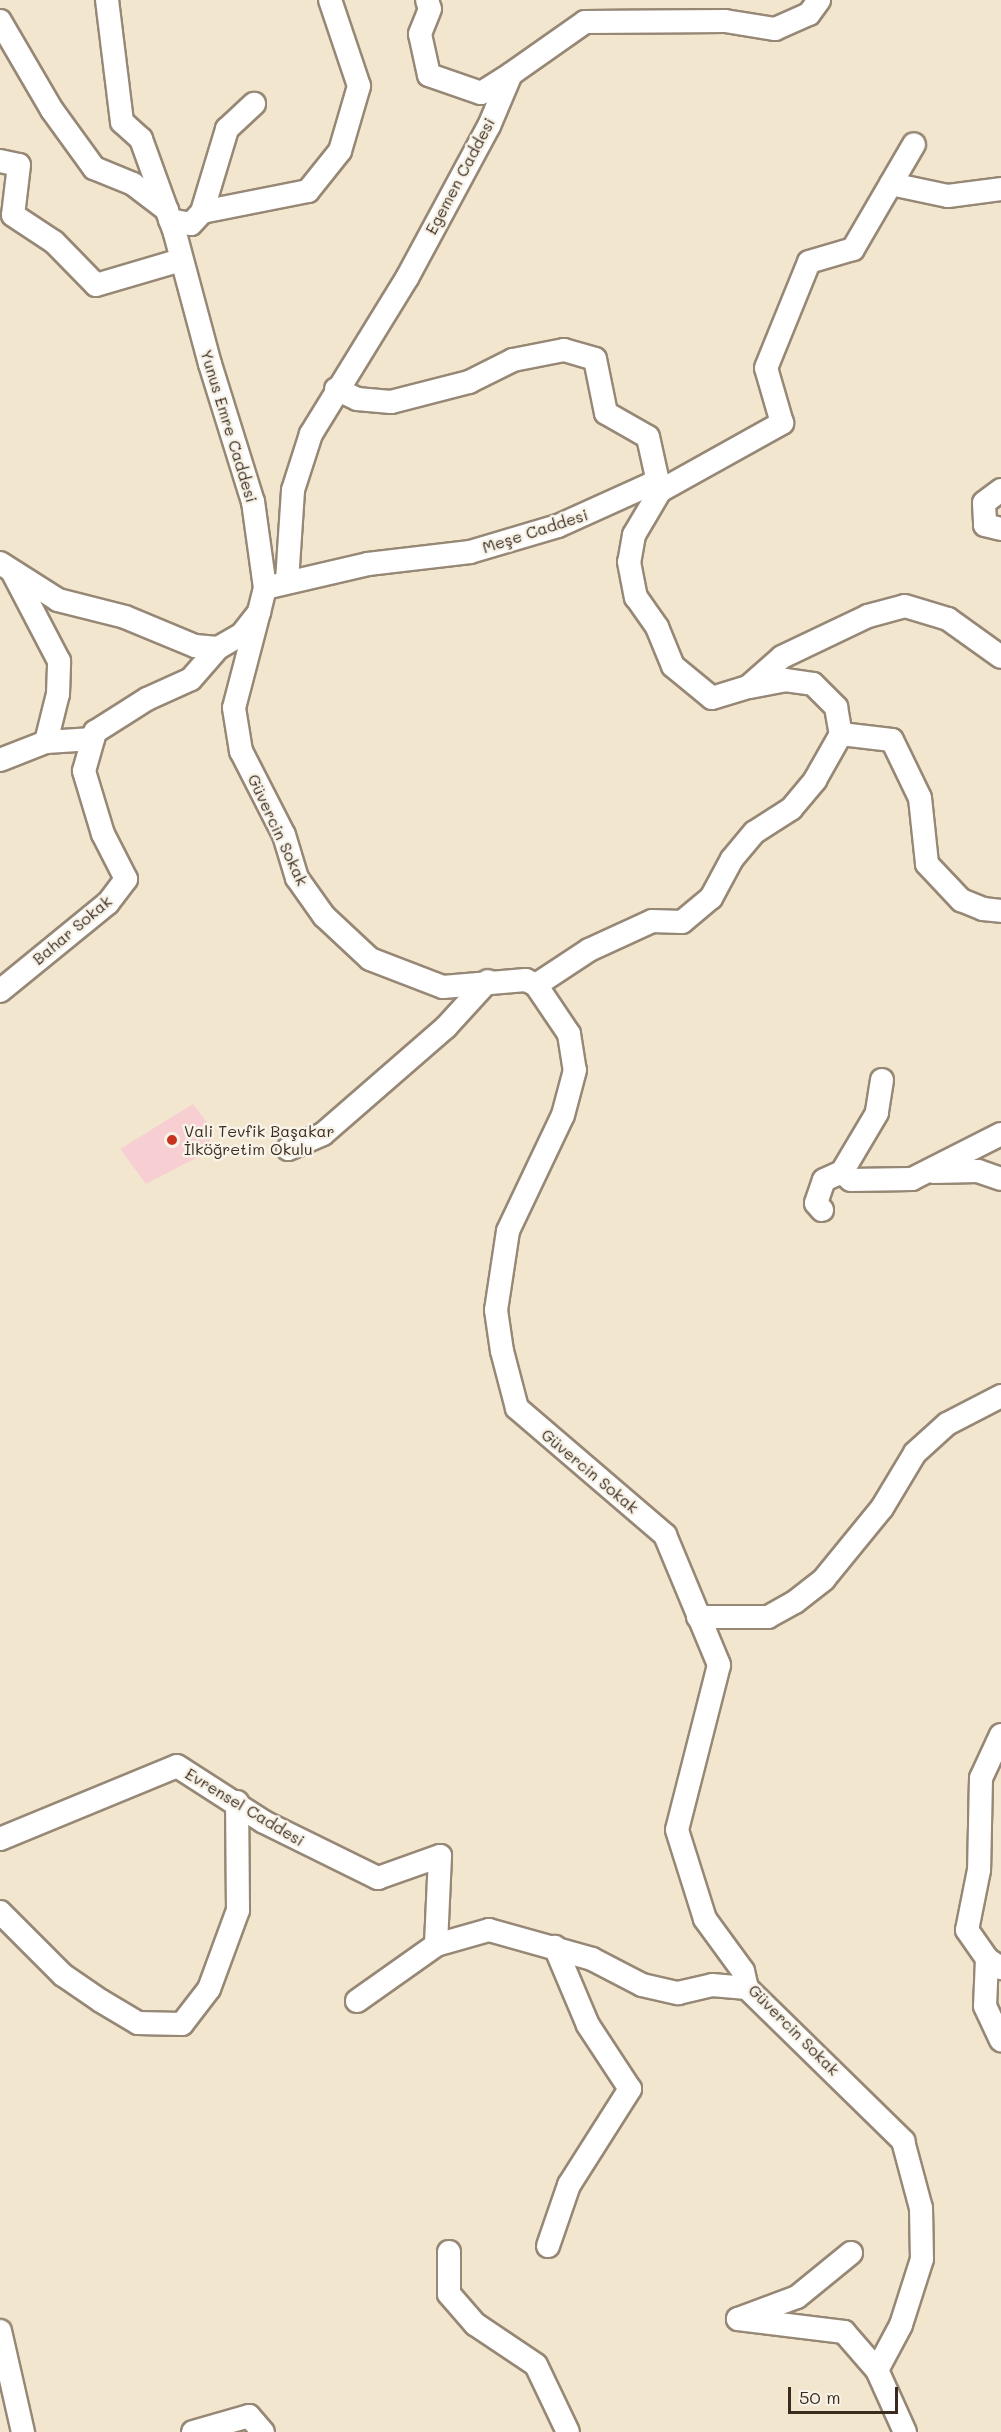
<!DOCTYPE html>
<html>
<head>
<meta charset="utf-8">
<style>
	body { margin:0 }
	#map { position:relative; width:1001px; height:2432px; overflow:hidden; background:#f3e6ce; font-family:Mali,sans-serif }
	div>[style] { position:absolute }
	.built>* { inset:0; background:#f7cfd2 }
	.roads { filter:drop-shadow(2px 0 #978876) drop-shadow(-2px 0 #978876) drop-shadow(0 2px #978876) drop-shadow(0 -2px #978876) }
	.minor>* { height:22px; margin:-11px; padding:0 11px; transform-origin:11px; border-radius:11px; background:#fff }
	.dots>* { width:16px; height:16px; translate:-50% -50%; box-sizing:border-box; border:3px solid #f7f3e8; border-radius:50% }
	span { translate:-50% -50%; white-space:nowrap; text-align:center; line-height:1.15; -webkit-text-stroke:5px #f7f3e8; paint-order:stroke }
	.street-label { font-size:16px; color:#3b2a1e }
	.poi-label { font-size:16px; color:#3b2a1e }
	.left { translate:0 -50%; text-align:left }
	.scale { position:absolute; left:788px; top:2387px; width:110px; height:27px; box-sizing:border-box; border:3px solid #3b2a1e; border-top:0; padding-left:8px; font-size:18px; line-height:21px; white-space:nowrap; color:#3b2a1e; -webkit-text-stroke:4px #f7f3e8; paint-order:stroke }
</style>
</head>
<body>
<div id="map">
	<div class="built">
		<i style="clip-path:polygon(193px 1104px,212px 1129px,205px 1132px,215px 1148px,146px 1184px,120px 1149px)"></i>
	</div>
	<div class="roads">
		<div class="minor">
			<i style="left:427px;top:0;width:9px;rotate:72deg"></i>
			<i style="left:430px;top:9px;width:27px;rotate:112deg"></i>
			<i style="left:420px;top:34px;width:42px;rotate:77.6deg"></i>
			<i style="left:429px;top:75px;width:55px;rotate:19.1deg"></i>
			<i style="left:481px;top:93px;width:36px;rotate:-32deg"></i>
			<i style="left:0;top:21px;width:103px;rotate:59.7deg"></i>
			<i style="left:52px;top:110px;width:72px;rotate:54.1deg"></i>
			<i style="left:94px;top:168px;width:42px;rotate:22.3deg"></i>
			<i style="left:133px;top:184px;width:43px;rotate:37.4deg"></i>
			<i style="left:0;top:161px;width:19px;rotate:12deg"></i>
			<i style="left:19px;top:165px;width:50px;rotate:96.8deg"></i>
			<i style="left:13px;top:215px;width:49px;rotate:33.4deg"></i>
			<i style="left:54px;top:242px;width:60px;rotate:45.7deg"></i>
			<i style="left:96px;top:285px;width:89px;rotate:-16.4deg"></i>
			<i style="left:891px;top:184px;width:58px;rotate:11.9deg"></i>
			<i style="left:948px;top:196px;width:53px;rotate:-7.5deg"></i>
			<i style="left:202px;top:212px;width:108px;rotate:-11.2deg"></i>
			<i style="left:308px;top:191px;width:51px;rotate:-51.3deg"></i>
			<i style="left:340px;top:151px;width:68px;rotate:-73.7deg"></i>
			<i style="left:359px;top:86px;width:91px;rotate:-108.6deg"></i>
			<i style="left:170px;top:220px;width:21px;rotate:11deg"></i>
			<i style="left:191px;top:224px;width:16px;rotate:-47deg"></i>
			<i style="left:202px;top:212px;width:87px;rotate:-73.2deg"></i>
			<i style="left:227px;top:129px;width:37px;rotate:-43deg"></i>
			<i style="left:336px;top:389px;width:23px;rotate:25deg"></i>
			<i style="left:357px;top:399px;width:34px;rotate:5deg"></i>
			<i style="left:391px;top:402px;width:81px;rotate:-14.4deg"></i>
			<i style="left:469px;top:382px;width:49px;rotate:-26.6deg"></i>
			<i style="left:513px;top:360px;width:52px;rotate:-11.1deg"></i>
			<i style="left:564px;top:350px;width:32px;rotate:16deg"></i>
			<i style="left:595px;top:359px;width:55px;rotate:78.5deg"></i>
			<i style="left:606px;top:413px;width:48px;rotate:29.7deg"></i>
			<i style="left:648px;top:437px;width:55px;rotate:77.5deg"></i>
			<i style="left:660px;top:491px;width:140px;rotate:-29.1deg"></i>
			<i style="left:782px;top:423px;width:57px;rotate:-106.2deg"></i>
			<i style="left:766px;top:368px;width:114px;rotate:-67.9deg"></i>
			<i style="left:809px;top:262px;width:46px;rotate:-16.5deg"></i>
			<i style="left:853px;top:249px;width:121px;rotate:-59.8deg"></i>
			<i style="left:1001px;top:490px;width:21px;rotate:143deg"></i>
			<i style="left:984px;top:503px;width:22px;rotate:87deg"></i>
			<i style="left:985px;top:525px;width:16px;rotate:14deg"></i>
			<i style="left:0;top:563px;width:69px;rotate:32.5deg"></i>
			<i style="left:58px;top:600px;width:69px;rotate:14.2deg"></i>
			<i style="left:125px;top:617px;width:76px;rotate:22.5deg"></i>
			<i style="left:195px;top:646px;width:23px;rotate:5deg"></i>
			<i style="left:218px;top:648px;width:28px;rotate:-30deg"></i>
			<i style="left:242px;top:634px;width:28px;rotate:-52deg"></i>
			<i style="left:259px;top:612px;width:25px;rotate:-76deg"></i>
			<i style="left:265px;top:588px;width:87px;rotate:-97.9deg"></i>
			<i style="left:253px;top:502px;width:145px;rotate:-107.3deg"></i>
			<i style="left:210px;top:364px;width:136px;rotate:-105deg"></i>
			<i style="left:175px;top:233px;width:100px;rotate:-109.9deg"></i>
			<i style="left:141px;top:139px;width:25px;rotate:-138deg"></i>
			<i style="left:122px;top:122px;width:123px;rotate:-97deg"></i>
			<i style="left:287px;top:581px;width:91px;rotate:-86.2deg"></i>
			<i style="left:293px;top:490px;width:59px;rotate:-72.2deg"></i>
			<i style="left:311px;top:434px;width:183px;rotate:-58.4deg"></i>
			<i style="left:407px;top:278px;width:173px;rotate:-61.7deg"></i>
			<i style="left:489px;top:126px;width:56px;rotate:-67.1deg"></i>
			<i style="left:511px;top:74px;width:90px;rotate:-35.1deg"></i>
			<i style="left:585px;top:22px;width:140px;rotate:-0.4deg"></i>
			<i style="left:725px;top:21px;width:51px;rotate:9.1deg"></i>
			<i style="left:775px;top:29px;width:37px;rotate:-24deg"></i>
			<i style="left:809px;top:14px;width:17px;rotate:-54deg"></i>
			<i style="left:265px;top:588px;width:106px;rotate:-13.1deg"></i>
			<i style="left:368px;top:564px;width:103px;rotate:-6.7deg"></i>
			<i style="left:470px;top:552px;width:92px;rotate:-16.5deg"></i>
			<i style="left:558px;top:526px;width:102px;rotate:-24.3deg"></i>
			<i style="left:651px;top:484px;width:11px;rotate:38deg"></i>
			<i style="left:660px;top:491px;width:51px;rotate:120.6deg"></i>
			<i style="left:634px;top:535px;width:27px;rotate:100deg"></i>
			<i style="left:629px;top:562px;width:36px;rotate:79deg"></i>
			<i style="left:636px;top:597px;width:37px;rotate:55deg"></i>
			<i style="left:657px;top:627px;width:42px;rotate:67.7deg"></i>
			<i style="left:673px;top:666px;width:50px;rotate:39.4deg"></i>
			<i style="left:712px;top:698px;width:38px;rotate:-17deg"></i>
			<i style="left:748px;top:687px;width:45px;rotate:-41.4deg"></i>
			<i style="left:782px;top:657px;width:95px;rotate:-25.5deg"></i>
			<i style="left:868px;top:616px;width:38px;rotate:-15deg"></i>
			<i style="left:905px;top:606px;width:45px;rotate:16.8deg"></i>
			<i style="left:948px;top:619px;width:65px;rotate:35.6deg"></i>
			<i style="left:259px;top:612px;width:99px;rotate:104.6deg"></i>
			<i style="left:234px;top:708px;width:44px;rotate:80.8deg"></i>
			<i style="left:241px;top:751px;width:94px;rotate:62.9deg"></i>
			<i style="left:284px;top:835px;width:45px;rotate:73.2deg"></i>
			<i style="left:297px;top:878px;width:47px;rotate:54.6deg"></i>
			<i style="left:324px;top:916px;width:63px;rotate:43.1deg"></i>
			<i style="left:370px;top:959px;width:78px;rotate:21deg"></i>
			<i style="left:443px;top:987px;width:83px;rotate:-4.8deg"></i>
			<i style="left:526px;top:980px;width:11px;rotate:27deg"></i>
			<i style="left:536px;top:985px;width:59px;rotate:56deg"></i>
			<i style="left:569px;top:1034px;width:36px;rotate:81deg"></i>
			<i style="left:575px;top:1070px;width:47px;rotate:104.9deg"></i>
			<i style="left:563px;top:1115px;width:128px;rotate:115.4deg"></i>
			<i style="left:508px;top:1231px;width:80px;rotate:98.6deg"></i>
			<i style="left:496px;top:1310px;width:41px;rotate:81.7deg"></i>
			<i style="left:502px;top:1351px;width:59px;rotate:75.3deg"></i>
			<i style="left:517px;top:1408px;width:195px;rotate:40.6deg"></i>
			<i style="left:665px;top:1535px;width:141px;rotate:67.4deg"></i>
			<i style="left:719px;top:1665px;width:170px;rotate:104.3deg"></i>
			<i style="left:677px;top:1830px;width:93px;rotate:72.5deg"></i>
			<i style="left:705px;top:1919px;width:64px;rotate:53.8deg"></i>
			<i style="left:743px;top:1971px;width:17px;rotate:77deg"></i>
			<i style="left:747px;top:1988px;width:219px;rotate:44.4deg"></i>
			<i style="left:903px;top:2141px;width:69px;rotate:75deg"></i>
			<i style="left:921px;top:2208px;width:51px;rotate:88.9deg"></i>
			<i style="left:922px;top:2259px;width:69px;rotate:107.7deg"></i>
			<i style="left:901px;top:2325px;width:51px;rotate:118.1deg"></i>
			<i style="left:877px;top:2370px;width:68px;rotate:65.7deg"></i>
			<i style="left:750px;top:687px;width:36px;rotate:-11deg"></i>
			<i style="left:785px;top:680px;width:28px;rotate:8deg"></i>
			<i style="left:813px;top:684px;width:33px;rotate:45deg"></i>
			<i style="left:836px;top:707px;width:27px;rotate:80deg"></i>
			<i style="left:46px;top:742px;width:47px;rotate:-3.7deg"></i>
			<i style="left:0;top:760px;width:49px;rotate:-21.4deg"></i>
			<i style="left:46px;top:742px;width:49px;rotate:-76deg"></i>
			<i style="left:58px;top:694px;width:33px;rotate:-88deg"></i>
			<i style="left:59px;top:661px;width:99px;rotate:-117.6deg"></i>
			<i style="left:536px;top:985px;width:64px;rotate:-33.4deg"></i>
			<i style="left:589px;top:950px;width:69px;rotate:-24.7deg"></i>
			<i style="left:652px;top:921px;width:30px;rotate:2deg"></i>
			<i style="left:682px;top:922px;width:38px;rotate:-40deg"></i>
			<i style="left:711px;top:898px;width:44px;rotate:-61.7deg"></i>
			<i style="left:732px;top:859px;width:35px;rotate:-50deg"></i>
			<i style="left:755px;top:832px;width:43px;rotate:-32.6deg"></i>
			<i style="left:791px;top:809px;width:38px;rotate:-50deg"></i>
			<i style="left:815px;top:780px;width:53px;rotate:-60.5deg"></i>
			<i style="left:841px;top:734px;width:51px;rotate:6.7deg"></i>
			<i style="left:892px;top:740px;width:64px;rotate:64.2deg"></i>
			<i style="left:920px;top:798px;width:66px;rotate:83.9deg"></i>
			<i style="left:927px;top:864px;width:50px;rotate:46.6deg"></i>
			<i style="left:961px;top:900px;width:24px;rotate:22deg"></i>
			<i style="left:983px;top:909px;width:18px;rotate:6deg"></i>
			<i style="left:0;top:991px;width:139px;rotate:-39.2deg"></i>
			<i style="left:108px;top:903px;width:30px;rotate:-53deg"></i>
			<i style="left:126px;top:879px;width:51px;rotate:-117.1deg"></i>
			<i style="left:103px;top:834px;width:66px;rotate:-106.8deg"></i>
			<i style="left:84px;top:771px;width:41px;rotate:-74.2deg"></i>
			<i style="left:95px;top:732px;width:62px;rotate:-32.4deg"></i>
			<i style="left:147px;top:699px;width:48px;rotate:-24.4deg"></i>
			<i style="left:191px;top:679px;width:41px;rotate:-48.9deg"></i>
			<i style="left:882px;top:1080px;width:33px;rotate:99deg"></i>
			<i style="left:877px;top:1113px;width:69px;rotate:120.7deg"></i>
			<i style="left:842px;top:1172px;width:12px;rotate:42deg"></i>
			<i style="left:851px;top:1180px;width:61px;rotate:-0.9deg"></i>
			<i style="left:912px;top:1179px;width:100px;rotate:-26.8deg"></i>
			<i style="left:288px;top:1149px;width:38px;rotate:-23deg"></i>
			<i style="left:323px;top:1134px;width:163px;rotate:-41deg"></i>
			<i style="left:446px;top:1027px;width:62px;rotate:-47.6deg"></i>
			<i style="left:933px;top:1172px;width:45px;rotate:-1.3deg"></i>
			<i style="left:978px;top:1171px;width:24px;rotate:19deg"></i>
			<i style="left:822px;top:1210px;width:9px;rotate:-131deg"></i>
			<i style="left:816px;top:1203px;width:24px;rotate:-71deg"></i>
			<i style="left:824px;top:1180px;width:20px;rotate:-24deg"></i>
			<i style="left:698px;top:1617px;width:70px"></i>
			<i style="left:768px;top:1617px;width:31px;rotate:-29deg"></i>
			<i style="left:795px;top:1602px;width:37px;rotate:-38deg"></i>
			<i style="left:824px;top:1579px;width:92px;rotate:-50.8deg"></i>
			<i style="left:882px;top:1508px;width:64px;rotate:-59deg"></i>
			<i style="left:915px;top:1453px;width:43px;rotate:-42.2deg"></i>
			<i style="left:947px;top:1424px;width:61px;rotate:-27.4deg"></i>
			<i style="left:1001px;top:1735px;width:47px;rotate:114.9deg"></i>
			<i style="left:981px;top:1778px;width:92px;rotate:91.2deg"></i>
			<i style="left:979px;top:1870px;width:61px;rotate:101.3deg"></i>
			<i style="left:967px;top:1930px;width:35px;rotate:55deg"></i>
			<i style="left:987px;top:1959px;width:17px;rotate:33deg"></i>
			<i style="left:0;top:1839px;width:191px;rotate:-22.4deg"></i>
			<i style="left:177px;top:1766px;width:103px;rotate:32.8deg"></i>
			<i style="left:264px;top:1822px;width:127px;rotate:26.2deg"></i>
			<i style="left:378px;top:1878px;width:66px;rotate:-19.5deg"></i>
			<i style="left:440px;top:1856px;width:89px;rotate:92.6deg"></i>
			<i style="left:436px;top:1945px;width:55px;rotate:-15.8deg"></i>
			<i style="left:489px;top:1930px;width:107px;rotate:15.7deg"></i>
			<i style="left:592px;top:1959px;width:56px;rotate:27.5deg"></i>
			<i style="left:642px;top:1985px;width:37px;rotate:13deg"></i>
			<i style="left:678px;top:1993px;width:35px;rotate:-13deg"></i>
			<i style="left:712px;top:1985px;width:35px;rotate:5deg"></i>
			<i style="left:0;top:1912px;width:89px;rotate:45deg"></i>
			<i style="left:63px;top:1975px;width:46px;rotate:34.4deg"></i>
			<i style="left:101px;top:2001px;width:43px;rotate:30.7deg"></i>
			<i style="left:138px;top:2023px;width:44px;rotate:1.3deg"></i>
			<i style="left:182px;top:2024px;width:44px;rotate:-52.4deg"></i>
			<i style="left:209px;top:1989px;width:84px;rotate:-69.8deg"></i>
			<i style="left:238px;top:1910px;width:108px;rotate:-90.5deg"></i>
			<i style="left:987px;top:1959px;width:47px;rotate:92.4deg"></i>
			<i style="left:985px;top:2006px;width:38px;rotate:65deg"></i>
			<i style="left:357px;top:2001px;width:97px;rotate:-35.3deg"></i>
			<i style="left:548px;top:2246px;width:65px;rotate:-71deg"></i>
			<i style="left:569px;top:2185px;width:114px;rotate:-57.6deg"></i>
			<i style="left:630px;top:2089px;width:77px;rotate:-123.3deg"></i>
			<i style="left:588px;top:2025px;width:85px;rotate:-112.9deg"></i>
			<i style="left:449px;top:2252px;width:42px;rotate:90deg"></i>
			<i style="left:449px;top:2294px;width:40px;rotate:49deg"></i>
			<i style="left:475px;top:2324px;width:73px;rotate:33.9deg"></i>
			<i style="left:536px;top:2365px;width:74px;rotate:64.5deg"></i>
			<i style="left:851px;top:2253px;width:70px;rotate:140.8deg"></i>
			<i style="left:797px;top:2297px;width:63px;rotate:159.6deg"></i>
			<i style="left:738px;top:2319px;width:107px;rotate:7deg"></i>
			<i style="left:844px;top:2332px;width:50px;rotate:49deg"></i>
			<i style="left:0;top:2331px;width:104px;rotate:77.2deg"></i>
			<i style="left:193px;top:2432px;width:58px;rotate:-15.9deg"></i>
			<i style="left:249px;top:2416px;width:21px;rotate:49deg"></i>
		</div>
	</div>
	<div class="dots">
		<i style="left:172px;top:1140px;background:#c8321e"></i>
	</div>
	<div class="street-label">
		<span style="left:460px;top:176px;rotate:-62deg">Egemen Caddesi</span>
		<span style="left:229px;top:426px;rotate:73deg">Yunus Emre Caddesi</span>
		<span style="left:535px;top:531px;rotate:-18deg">Meşe Caddesi</span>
		<span style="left:278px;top:830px;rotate:65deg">Güvercin Sokak</span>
		<span style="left:72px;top:930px;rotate:-40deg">Bahar Sokak</span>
		<span style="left:590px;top:1471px;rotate:40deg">Güvercin Sokak</span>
		<span style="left:245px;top:1807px;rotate:31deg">Evrensel Caddesi</span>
		<span style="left:794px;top:2030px;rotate:45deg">Güvercin Sokak</span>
	</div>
	<div class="poi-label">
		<span class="left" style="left:184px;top:1140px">Vali Tevfik Başakar<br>İlköğretim Okulu</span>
	</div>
	<div class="scale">50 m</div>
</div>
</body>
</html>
